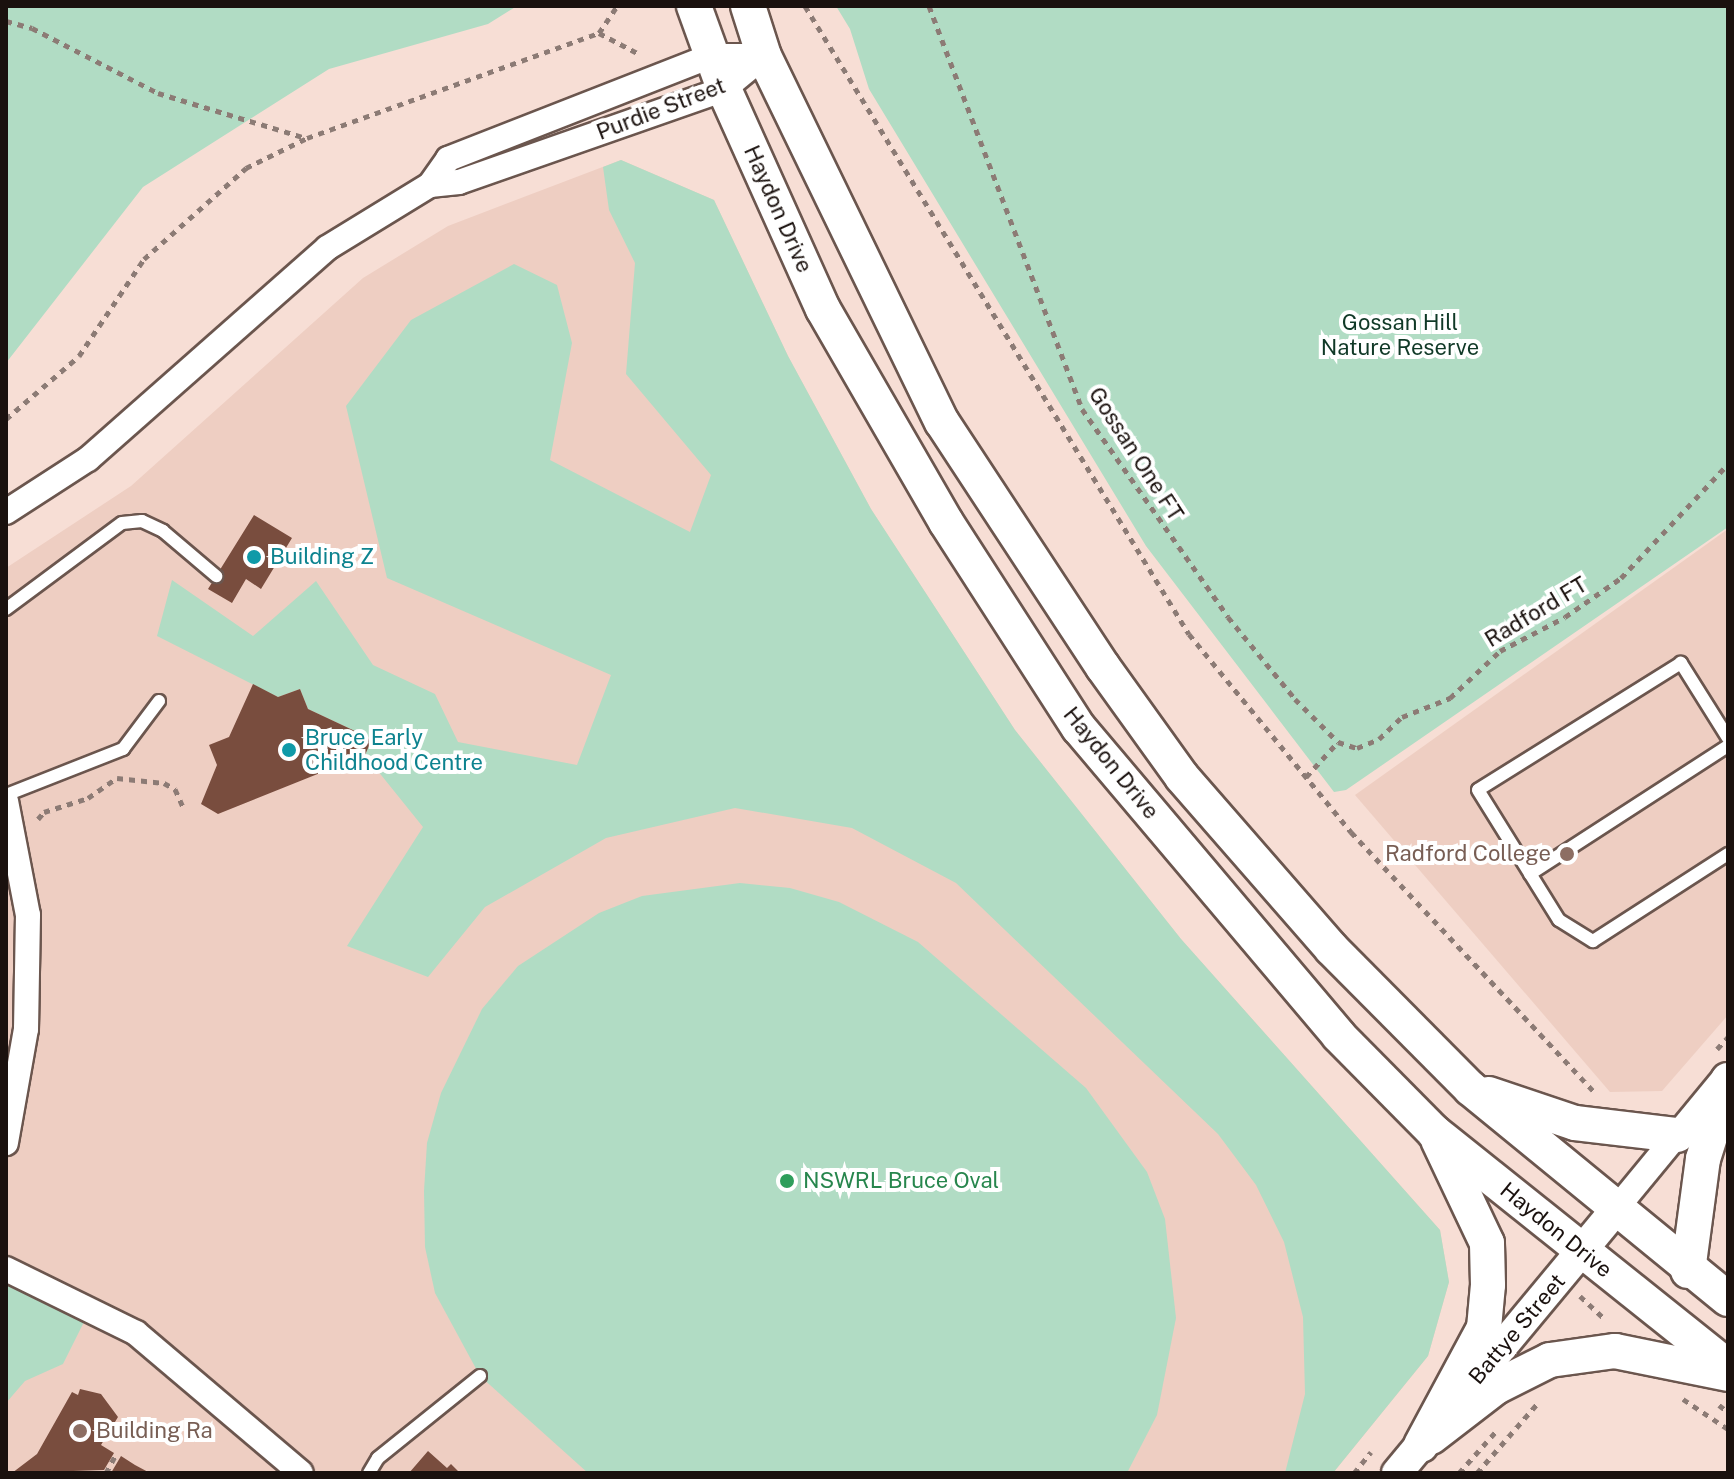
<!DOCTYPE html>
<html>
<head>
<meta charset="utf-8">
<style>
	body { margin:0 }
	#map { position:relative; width:1734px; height:1479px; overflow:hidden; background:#f7ded5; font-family:"Public Sans",sans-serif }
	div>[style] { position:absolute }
	.built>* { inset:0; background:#eecec2 }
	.green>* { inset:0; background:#b1dcc4 }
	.building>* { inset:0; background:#794d3e }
	.path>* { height:5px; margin-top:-2.5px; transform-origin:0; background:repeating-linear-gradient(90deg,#8c7b75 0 6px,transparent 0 12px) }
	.roads { filter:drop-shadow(2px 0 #6b564e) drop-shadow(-2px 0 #6b564e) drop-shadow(0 2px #6b564e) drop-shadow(0 -2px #6b564e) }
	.service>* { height:12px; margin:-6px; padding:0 6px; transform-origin:6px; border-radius:6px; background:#fff }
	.minor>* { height:24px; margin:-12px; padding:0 12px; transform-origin:12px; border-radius:12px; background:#fff }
	.tertiary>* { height:30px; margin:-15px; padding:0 15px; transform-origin:15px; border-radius:15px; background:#fff }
	.secondary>* { height:34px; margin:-17px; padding:0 17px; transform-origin:17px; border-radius:17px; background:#fff }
	.dots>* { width:22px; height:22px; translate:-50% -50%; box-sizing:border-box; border:4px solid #fff; border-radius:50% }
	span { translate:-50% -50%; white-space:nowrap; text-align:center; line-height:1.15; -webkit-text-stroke:8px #fff; paint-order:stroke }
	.street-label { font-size:22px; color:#1a110e }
	.park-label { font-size:22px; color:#103927 }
	.culture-label { font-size:22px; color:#0d838f }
	.left { translate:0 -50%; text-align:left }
	.education-label { font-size:22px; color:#785e54 }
	.right { translate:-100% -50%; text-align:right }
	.leisure-label { font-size:22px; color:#27864d }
	.frame { position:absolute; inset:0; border:8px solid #1a110e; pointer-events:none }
</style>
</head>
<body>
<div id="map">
	<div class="built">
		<i style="clip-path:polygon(621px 160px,714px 200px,788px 356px,871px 509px,1015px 730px,1181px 939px,1440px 1230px,1449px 1282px,1428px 1356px,1333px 1473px,6px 1473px,6px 568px,131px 486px,363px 278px,448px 226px)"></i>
		<i style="clip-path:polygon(1728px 529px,1728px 1015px,1662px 1091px,1610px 1092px,1355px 795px)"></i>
	</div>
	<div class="green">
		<i style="clip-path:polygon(6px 6px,517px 6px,488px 24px,329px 69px,143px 187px,6px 363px)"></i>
		<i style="clip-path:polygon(836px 6px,1728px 6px,1728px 527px,1346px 790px,1334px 792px,1146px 546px,869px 89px,850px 29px)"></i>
		<i style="clip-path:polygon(621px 160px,714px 200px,788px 356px,871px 509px,1015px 730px,1181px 939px,1440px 1230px,1449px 1282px,1428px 1356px,1333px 1473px,1285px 1473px,1305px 1394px,1303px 1317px,1284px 1242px,1256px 1185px,1218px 1134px,956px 883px,852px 828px,735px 808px,606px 838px,485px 907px,428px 977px,347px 946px,423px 827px,365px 755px,372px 739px,308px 709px,300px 689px,278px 697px,157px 636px,172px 580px,253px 636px,316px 581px,373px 665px,435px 694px,458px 742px,577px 765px,611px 675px,387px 578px,346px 406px,411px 320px,514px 264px,557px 285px,572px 343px,550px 460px,690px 532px,711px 475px,626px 374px,635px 263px,609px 210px,603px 167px)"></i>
		<i style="clip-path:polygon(740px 883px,790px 888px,839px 902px,918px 942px,1086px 1088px,1147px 1172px,1165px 1219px,1176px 1318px,1157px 1415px,1127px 1473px,588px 1473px,480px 1376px,435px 1293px,425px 1247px,424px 1191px,427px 1143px,441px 1093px,482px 1009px,518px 966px,599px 913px,642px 896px)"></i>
		<i style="clip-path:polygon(6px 1283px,86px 1318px,63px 1364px,25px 1381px,6px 1403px)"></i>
	</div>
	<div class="building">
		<i style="clip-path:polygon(254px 515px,292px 538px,261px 589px,246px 579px,232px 603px,208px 589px)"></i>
		<i style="clip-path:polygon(253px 684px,278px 697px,300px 689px,308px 709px,372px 739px,365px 755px,218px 814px,201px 804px,217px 765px,209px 745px,229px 737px)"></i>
		<i style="clip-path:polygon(80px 1389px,101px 1394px,118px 1417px,101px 1445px,114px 1453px,104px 1470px,12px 1473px,37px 1454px,72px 1392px,78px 1395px)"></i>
		<i style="clip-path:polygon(428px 1451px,447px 1468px,451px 1464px,460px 1473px,409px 1473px)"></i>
		<i style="clip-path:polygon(121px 1456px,135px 1465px,150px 1473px,111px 1473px)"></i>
	</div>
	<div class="path">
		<i style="left:805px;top:6px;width:736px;rotate:58.56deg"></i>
		<i style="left:1189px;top:634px;width:256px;rotate:50.7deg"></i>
		<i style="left:1351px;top:832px;width:359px;rotate:46.9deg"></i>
		<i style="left:929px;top:6px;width:431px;rotate:69.2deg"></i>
		<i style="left:1082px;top:409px;width:254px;rotate:54.9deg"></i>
		<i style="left:1228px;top:617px;width:106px;rotate:50.7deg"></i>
		<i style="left:1295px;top:699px;width:61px;rotate:45deg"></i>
		<i style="left:1338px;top:742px;width:20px;rotate:18deg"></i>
		<i style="left:1357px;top:748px;width:24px;rotate:-22deg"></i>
		<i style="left:1379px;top:739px;width:32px;rotate:-44deg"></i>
		<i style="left:1402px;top:717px;width:52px;rotate:-21.6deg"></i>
		<i style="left:1450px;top:698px;width:69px;rotate:-43.2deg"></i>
		<i style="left:1500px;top:651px;width:73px;rotate:-27.6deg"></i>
		<i style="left:1565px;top:617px;width:68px;rotate:-34.9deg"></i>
		<i style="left:1621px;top:578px;width:156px;rotate:-46.8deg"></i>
		<i style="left:6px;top:21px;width:27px;rotate:15deg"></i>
		<i style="left:32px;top:28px;width:142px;rotate:27.3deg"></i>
		<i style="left:158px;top:93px;width:155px;rotate:16.9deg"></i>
		<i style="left:599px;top:33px;width:47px;rotate:27.6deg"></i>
		<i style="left:6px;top:419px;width:96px;rotate:-40.8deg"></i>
		<i style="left:79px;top:356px;width:117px;rotate:-56.2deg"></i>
		<i style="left:144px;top:259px;width:137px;rotate:-41.7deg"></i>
		<i style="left:246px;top:168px;width:68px;rotate:-26.2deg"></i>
		<i style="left:307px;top:138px;width:310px;rotate:-19.8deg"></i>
		<i style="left:599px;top:33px;width:32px;rotate:-56deg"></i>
		<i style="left:1306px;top:777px;width:47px;rotate:-47.6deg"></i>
		<i style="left:38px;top:819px;width:9px;rotate:-49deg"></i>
		<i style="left:44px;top:812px;width:46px;rotate:-17.7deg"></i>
		<i style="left:88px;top:798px;width:35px;rotate:-35deg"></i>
		<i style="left:117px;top:778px;width:47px;rotate:6.1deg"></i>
		<i style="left:164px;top:783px;width:13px;rotate:29deg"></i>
		<i style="left:175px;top:789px;width:22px;rotate:66deg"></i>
		<i style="left:1717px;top:1049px;width:16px;rotate:-47deg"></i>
		<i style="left:1580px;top:1296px;width:34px;rotate:43deg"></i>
		<i style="left:1683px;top:1399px;width:54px;rotate:33.7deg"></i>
		<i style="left:1719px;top:1405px;width:11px;rotate:38deg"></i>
		<i style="left:99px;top:1473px;width:3px"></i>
		<i style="left:106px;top:1473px;width:21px;rotate:-62deg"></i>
		<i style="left:1354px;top:1473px;width:27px;rotate:-51deg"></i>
		<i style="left:1459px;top:1473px;width:59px;rotate:-48.4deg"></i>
		<i style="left:1477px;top:1473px;width:91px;rotate:-49deg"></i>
	</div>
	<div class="roads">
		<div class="service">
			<i style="left:6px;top:609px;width:144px;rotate:-36.6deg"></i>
			<i style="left:122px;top:523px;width:20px;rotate:-6deg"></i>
			<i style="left:142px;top:521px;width:23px;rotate:25deg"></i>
			<i style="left:163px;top:531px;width:70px;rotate:40.3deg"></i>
			<i style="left:1728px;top:738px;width:89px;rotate:-122.1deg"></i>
			<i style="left:1681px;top:663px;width:239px;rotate:148deg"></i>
			<i style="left:1478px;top:790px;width:153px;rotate:58.1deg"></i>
			<i style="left:1559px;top:920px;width:40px;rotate:32deg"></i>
			<i style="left:1593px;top:941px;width:161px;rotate:-32.8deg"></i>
			<i style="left:6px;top:795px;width:126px;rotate:-21.5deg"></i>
			<i style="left:123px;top:749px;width:60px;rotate:-53.1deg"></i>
			<i style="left:1530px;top:874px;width:236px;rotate:-32.9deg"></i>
			<i style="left:369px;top:1473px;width:17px;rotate:-59deg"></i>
			<i style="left:378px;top:1458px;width:131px;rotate:-38.8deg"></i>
		</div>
		<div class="minor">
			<i style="left:430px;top:185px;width:29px;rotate:-6deg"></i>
			<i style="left:459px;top:182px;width:281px;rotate:-19.3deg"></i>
			<i style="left:724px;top:89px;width:52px;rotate:-39.5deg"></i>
			<i style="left:6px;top:512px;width:98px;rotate:-32.9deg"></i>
			<i style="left:88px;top:459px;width:319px;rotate:-41.4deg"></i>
			<i style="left:327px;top:248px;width:121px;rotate:-31.5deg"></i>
			<i style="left:430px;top:185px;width:32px;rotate:-55deg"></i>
			<i style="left:448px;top:159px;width:282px;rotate:-21.4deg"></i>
			<i style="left:711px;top:56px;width:53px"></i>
			<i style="left:6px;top:801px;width:116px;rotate:79.1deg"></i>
			<i style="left:28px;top:915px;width:114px;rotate:91deg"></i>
			<i style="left:26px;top:1029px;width:116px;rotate:100deg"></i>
			<i style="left:1615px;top:1210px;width:170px;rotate:-50.5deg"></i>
			<i style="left:6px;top:1269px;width:145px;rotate:26.2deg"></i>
			<i style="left:136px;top:1333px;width:216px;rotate:40.3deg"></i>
		</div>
		<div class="tertiary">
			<i style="left:1397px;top:1473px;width:342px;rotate:-50.3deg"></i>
		</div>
		<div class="secondary">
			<i style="left:694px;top:6px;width:88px;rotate:70.1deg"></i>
			<i style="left:724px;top:89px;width:241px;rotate:65.8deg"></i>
			<i style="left:823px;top:309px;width:246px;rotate:60deg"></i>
			<i style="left:946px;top:522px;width:245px;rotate:57.2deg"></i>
			<i style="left:1079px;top:728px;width:403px;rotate:49.8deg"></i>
			<i style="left:1339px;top:1036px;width:135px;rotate:45.3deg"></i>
			<i style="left:1434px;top:1132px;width:376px;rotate:38.6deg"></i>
			<i style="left:748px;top:6px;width:52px;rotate:72.3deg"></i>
			<i style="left:764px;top:56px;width:407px;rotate:64.1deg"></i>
			<i style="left:942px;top:422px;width:293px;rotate:56.7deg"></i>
			<i style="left:1103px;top:667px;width:135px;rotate:54.3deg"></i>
			<i style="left:1182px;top:777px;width:228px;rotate:48.9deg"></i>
			<i style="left:1332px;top:949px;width:196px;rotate:45.2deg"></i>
			<i style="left:1470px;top:1088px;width:333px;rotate:39.3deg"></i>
			<i style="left:1489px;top:1094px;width:91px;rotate:18.6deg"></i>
			<i style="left:1575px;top:1123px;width:103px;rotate:6.7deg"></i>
			<i style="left:1688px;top:1271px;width:113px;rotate:-82.4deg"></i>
			<i style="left:1703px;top:1159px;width:83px;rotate:-72.4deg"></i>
			<i style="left:1431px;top:1437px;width:82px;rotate:-37.6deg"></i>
			<i style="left:1496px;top:1387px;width:60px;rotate:-26.6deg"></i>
			<i style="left:1550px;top:1360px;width:66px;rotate:-7.9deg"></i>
			<i style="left:1615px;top:1351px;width:115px;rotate:11.5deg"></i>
			<i style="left:1421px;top:1445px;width:133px;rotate:-61.7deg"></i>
			<i style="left:1484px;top:1328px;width:43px;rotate:-84.7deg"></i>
			<i style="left:1488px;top:1285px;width:42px;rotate:-91.4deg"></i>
			<i style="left:1487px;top:1243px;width:114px;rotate:-115.4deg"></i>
		</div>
	</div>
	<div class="dots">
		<i style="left:254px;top:557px;background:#0f9aa8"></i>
		<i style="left:289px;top:750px;background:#0f9aa8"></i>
		<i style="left:1567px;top:854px;background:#8d6e63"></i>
		<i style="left:787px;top:1181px;background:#2e9e5b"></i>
		<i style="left:80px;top:1431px;background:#8d6e63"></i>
	</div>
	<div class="street-label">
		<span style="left:661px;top:109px;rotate:-21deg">Purdie Street</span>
		<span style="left:778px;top:209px;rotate:66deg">Haydon Drive</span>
		<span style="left:1136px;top:454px;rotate:57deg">Gossan One FT</span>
		<span style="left:1536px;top:612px;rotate:-31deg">Radford FT</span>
		<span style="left:1111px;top:763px;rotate:51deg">Haydon Drive</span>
		<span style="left:1556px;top:1230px;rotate:39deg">Haydon Drive</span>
		<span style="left:1517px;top:1329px;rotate:-50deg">Battye Street</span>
	</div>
	<div class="park-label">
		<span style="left:1400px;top:335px">Gossan Hill<br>Nature Reserve</span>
	</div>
	<div class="culture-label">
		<span class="left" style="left:270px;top:557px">Building Z</span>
		<span class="left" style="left:305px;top:750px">Bruce Early<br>Childhood Centre</span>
	</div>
	<div class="education-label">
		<span class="right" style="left:1551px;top:854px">Radford College</span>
		<span class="left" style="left:96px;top:1431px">Building Ra</span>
	</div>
	<div class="leisure-label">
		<span class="left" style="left:803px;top:1181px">NSWRL Bruce Oval</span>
	</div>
	<div class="frame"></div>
</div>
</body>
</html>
